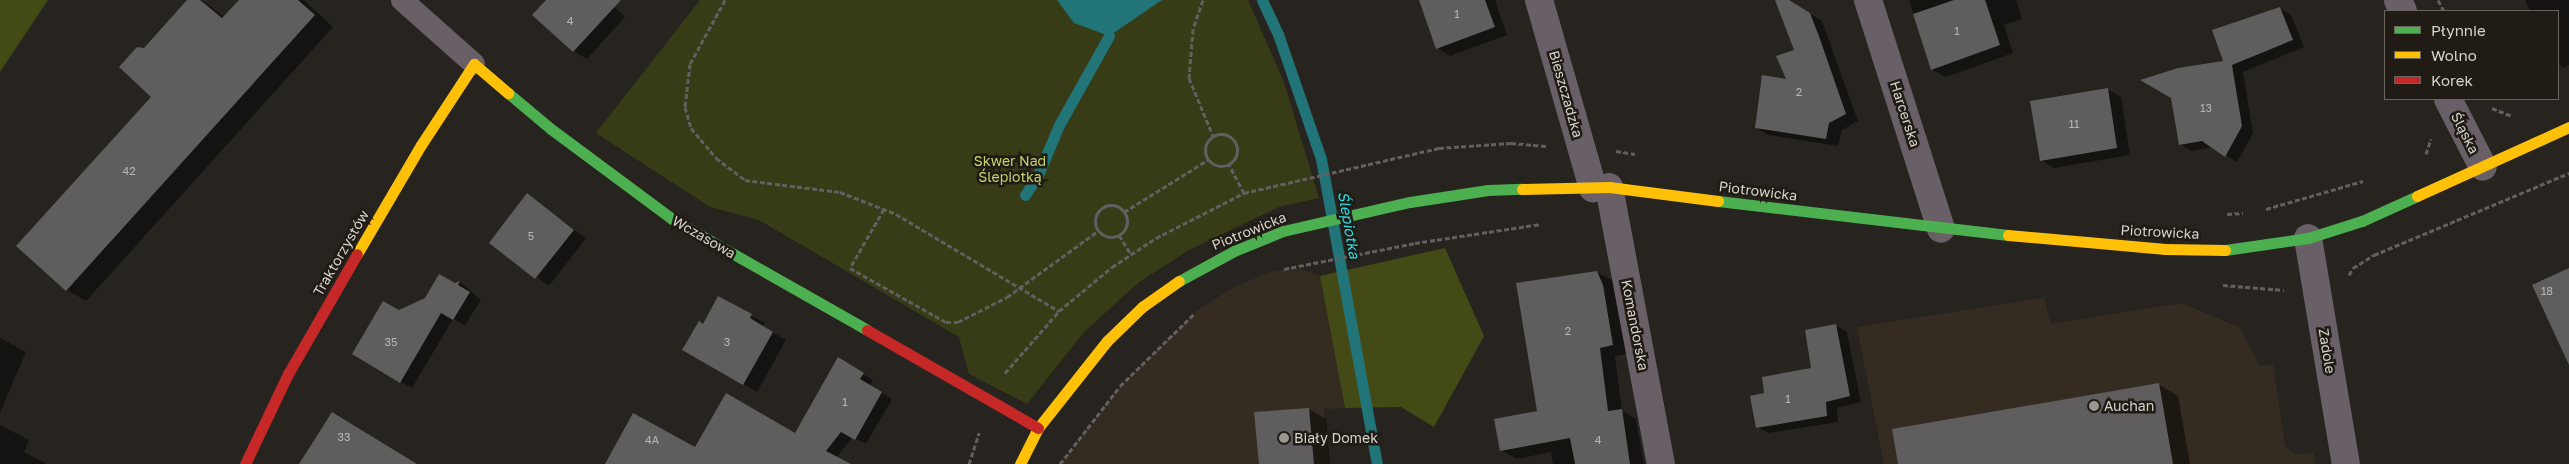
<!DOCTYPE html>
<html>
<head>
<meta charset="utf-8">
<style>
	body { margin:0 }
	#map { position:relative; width:2569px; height:464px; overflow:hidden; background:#272420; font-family:"Golos Text",sans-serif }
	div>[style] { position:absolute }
	.built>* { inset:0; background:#342c20 }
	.green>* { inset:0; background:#373b16 }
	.forest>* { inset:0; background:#434a15 }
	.water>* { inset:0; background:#217478 }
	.shadow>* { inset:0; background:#0007 }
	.stream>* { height:11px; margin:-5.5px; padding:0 5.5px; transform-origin:5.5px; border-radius:5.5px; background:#217478 }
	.building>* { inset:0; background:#5f5d5d }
	.path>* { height:3px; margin-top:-1.5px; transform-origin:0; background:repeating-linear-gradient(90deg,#635f60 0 5px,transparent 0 7.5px) }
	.path>.ring { margin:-1.5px; padding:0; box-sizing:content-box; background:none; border:3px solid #635f60; border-radius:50% }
	.lane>* { height:22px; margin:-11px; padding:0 11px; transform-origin:11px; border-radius:11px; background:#696067 }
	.street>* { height:28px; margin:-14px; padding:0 14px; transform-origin:14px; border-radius:14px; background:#696067 }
	.fast>* { height:11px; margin:-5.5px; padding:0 5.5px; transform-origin:5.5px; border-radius:5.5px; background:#4caf50 }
	.slow>* { height:11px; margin:-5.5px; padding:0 5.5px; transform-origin:5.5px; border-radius:5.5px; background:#ffc107 }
	.jam>* { height:11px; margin:-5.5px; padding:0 5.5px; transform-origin:5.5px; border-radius:5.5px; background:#c62828 }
	.dots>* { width:14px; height:14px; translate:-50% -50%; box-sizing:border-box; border:2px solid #201b14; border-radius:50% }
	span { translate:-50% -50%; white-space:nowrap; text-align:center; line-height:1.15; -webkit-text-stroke:5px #201b14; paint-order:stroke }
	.number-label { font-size:11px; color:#b8b6b1 }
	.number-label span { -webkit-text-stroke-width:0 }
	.street-label { font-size:14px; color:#d6d3cd }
	.park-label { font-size:14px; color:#c2d369 }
	.poi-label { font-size:14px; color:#d6d3cd }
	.left { translate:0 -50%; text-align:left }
	.water-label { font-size:15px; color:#29dce6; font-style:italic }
	.legend { position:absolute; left:2384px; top:10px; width:175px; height:90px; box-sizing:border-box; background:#201b14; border:1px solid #69655e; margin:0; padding:6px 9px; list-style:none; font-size:15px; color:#d6d3cd }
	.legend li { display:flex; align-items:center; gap:10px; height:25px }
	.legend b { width:25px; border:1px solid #69655e }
</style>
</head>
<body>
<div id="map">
	<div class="built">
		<i style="clip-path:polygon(1293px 267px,1320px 276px,1345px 408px,1324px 409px,1329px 464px,1060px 464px,1120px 386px,1197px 311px,1232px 288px,1271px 272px)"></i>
		<i style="clip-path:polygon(2044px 298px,2051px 324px,2182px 303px,2240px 328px,2260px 366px,2273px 364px,2285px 446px,2296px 455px,2313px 452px,2315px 464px,1884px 464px,1857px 327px)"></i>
	</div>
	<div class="green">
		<i style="clip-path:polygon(700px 0,1248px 0,1284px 82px,1319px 198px,1279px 207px,1189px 250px,1139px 282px,1084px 332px,1027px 404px,969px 374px,959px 337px,759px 220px,710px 207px,596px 133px)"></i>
	</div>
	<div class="forest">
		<i style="clip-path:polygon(0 0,48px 0,0 72px)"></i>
		<i style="clip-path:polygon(1445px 248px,1484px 336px,1434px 427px,1401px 407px,1345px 408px,1320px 276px)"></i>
	</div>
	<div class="water">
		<i style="clip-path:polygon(1057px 0,1162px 0,1109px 36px,1074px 23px)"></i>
	</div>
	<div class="shadow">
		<i style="clip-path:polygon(189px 0,201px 0,225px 17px,241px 0,304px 0,333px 27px,86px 301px,67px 290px,18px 246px,153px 97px,144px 49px)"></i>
		<i style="clip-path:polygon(547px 0,607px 0,625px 17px,587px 59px,573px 51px)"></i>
		<i style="clip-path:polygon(1420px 0,1495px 0,1507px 35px,1450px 56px,1437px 48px)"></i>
		<i style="clip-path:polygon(1776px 0,1788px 0,1822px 21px,1858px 121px,1842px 130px,1838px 146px,1769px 135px,1756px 128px,1788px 80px,1795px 50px)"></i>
		<i style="clip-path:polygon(1909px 0,2016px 0,2022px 19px,2004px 25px,2013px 53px,1946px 77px,1932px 70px)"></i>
		<i style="clip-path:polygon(2525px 0,2569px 0,2569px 65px,2563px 68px,2558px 64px,2558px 11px,2530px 11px)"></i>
		<i style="clip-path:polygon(2280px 8px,2291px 15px,2304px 47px,2243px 72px,2253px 133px,2237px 162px,2213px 147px,2192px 151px,2180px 144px,2225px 62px)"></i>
		<i style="clip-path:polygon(2107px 89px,2121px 97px,2130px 155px,2054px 168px,2041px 160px)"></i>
		<i style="clip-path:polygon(527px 195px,586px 238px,549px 286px,490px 243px)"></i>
		<i style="clip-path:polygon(1597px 272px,1613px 281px,1618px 295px,1627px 354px,1615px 356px,1622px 411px,1636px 419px,1644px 464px,1553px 464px,1551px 452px,1517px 459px,1501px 450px,1539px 412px)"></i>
		<i style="clip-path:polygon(460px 282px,481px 300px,465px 325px,453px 319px,412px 388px,353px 354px,399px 312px)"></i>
		<i style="clip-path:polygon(751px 316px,765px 323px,763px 327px,786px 340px,757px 392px,684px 350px)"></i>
		<i style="clip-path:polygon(1835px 325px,1847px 332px,1861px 402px,1837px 408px,1838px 422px,1769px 433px,1757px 427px,1766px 394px,1812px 369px)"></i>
		<i style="clip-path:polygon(0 338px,26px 352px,0 413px)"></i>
		<i style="clip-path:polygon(838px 359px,873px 380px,870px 386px,892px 399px,866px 444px,852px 437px,832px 464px,780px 464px)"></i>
		<i style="clip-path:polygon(2158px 384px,2178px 396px,2190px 464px,1900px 464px)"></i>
		<i style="clip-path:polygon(1309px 409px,1326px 419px,1330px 464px,1260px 464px)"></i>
		<i style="clip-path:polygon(0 425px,29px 440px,24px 452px,47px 464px,0 464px)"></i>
	</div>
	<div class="stream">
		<i style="left:1262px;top:0;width:38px;rotate:65deg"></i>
		<i style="left:1278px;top:34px;width:132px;rotate:71deg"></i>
		<i style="left:1321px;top:159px;width:310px;rotate:79.6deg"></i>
		<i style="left:1025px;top:195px;width:24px;rotate:-57deg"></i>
		<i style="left:1038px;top:175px;width:54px;rotate:-67.2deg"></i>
		<i style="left:1059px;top:125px;width:102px;rotate:-60.7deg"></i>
	</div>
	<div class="building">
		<i style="clip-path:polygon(187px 0,200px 0,222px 18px,239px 0,298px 0,315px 15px,66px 291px,16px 246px,151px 97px,119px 67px,137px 47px,144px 48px)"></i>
		<i style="clip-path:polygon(546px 0,621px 0,573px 52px,532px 15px)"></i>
		<i style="clip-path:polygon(1419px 0,1485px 0,1495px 27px,1436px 49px)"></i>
		<i style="clip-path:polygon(1775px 0,1789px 0,1810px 13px,1820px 39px,1846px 114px,1829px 123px,1826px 139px,1755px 128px,1762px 75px,1786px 79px,1776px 56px,1794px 50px)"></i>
		<i style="clip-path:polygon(1954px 0,1985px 0,2000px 45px,1931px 70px,1913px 14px)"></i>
		<i style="clip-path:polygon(2280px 7px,2293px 40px,2232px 65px,2242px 126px,2225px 157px,2202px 141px,2179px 145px,2171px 98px,2140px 80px,2178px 68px,2223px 61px,2212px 30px)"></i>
		<i style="clip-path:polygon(2108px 88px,2117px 148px,2040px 161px,2030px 101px)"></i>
		<i style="clip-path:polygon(527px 193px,574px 230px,535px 279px,489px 243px)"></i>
		<i style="clip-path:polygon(2569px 268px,2569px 365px,2532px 285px)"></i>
		<i style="clip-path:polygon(1597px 271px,1603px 285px,1613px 345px,1600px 348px,1608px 411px,1622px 409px,1630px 464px,1575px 464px,1570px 438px,1500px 451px,1494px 419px,1537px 411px,1516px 283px)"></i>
		<i style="clip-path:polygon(439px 274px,455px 283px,460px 281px,458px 285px,470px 292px,453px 320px,441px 313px,400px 383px,352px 354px,383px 301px,399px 310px,425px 298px)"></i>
		<i style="clip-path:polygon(718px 296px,752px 314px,750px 318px,773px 332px,743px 385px,682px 350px,699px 321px,703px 324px)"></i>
		<i style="clip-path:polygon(1836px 324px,1850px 396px,1826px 402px,1827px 416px,1756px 428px,1750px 396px,1764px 393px,1762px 377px,1811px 368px,1805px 330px)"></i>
		<i style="clip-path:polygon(838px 357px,864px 373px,860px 379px,882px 392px,855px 440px,841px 432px,826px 451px,851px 464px,605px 464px,633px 413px,695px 447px,726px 393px,795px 433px)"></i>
		<i style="clip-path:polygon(2159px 383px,2173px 464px,1898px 464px,1892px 429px)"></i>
		<i style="clip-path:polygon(1309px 408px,1314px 464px,1259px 464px,1254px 412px)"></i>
		<i style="clip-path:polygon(332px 412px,340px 417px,417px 464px,299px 464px)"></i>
	</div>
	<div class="path">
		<i style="left:725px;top:0;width:73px;rotate:118.7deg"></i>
		<i style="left:690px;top:64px;width:43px;rotate:96.6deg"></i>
		<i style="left:685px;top:107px;width:22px;rotate:74deg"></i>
		<i style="left:691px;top:128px;width:39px;rotate:50deg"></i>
		<i style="left:716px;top:158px;width:36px;rotate:37deg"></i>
		<i style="left:745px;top:180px;width:96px;rotate:7.2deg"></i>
		<i style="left:840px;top:192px;width:60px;rotate:21.4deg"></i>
		<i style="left:896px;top:214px;width:190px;rotate:30.8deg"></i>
		<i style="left:1203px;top:0;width:31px;rotate:109deg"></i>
		<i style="left:1193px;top:29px;width:49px;rotate:94.7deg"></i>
		<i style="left:1189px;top:78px;width:63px;rotate:67.5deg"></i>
		<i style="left:2438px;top:0;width:13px;rotate:61deg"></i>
		<i style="left:2492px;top:108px;width:22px;rotate:22deg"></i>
		<i class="ring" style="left:1205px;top:134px;width:29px;height:29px"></i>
		<i style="left:1616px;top:151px;width:19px;rotate:9deg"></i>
		<i style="left:2426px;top:154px;width:16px;rotate:-72deg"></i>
		<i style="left:1244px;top:193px;width:200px;rotate:-13deg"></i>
		<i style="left:1439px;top:148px;width:72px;rotate:-4deg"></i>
		<i style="left:1511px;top:143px;width:37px;rotate:5deg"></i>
		<i class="ring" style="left:1095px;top:205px;width:29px;height:29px"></i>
		<i style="left:884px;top:209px;width:68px;rotate:120deg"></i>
		<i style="left:850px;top:268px;width:110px;rotate:29.4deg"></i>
		<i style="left:946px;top:322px;width:12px"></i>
		<i style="left:958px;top:322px;width:55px;rotate:-27deg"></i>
		<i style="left:1007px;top:297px;width:112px;rotate:-36deg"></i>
		<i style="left:2266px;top:209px;width:101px;rotate:-16.1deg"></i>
		<i style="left:1124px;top:212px;width:99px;rotate:-31.8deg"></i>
		<i style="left:2227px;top:214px;width:16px;rotate:-4deg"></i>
		<i style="left:1119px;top:235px;width:22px;rotate:58deg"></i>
		<i style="left:1284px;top:269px;width:134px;rotate:-11.2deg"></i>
		<i style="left:1415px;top:243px;width:127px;rotate:-8.6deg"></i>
		<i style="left:2349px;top:275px;width:8px;rotate:-60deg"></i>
		<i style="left:2353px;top:268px;width:25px;rotate:-32deg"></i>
		<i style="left:2374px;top:255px;width:212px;rotate:-22.8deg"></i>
		<i style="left:2223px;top:285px;width:61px;rotate:4.7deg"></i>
		<i style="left:1005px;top:373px;width:82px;rotate:-48.9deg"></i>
		<i style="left:1059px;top:311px;width:69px;rotate:-39.7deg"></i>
		<i style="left:1112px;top:267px;width:53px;rotate:-33.4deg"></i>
		<i style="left:1156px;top:238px;width:99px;rotate:-27.1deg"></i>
		<i style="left:1244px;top:193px;width:32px;rotate:-118deg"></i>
		<i style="left:969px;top:464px;width:33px;rotate:-72deg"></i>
		<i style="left:1060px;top:464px;width:98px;rotate:-52.4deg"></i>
		<i style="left:1120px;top:386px;width:103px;rotate:-44.2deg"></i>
	</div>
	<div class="lane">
		<i style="left:402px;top:0;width:96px;rotate:41.6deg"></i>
	</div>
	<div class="street">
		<i style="left:1539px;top:0;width:196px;rotate:74deg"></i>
		<i style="left:1868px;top:0;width:240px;rotate:72.3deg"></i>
		<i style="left:2398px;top:0;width:12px;rotate:66deg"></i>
		<i style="left:2448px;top:99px;width:76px;rotate:62.8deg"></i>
		<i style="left:1609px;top:187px;width:282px;rotate:79.4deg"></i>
		<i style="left:2308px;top:238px;width:229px;rotate:80.5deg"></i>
	</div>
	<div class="fast">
		<i style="left:508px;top:93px;width:56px;rotate:39.9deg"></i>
		<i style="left:551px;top:129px;width:151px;rotate:36.6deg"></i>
		<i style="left:672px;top:219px;width:224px;rotate:29.6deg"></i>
		<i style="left:1718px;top:201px;width:292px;rotate:6.7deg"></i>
		<i style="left:2225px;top:250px;width:84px;rotate:-8.2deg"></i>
		<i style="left:2308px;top:238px;width:57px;rotate:-17.5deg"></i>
		<i style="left:2362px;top:221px;width:60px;rotate:-24.4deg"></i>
		<i style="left:1179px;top:281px;width:63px;rotate:-28.6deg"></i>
		<i style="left:1234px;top:251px;width:53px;rotate:-22.2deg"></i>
		<i style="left:1283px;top:231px;width:130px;rotate:-12.9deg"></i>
		<i style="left:1410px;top:202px;width:79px;rotate:-8.7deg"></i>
		<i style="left:1488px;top:190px;width:34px;rotate:-2deg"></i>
	</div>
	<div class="slow">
		<i style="left:1522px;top:189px;width:87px;rotate:-1.3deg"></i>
		<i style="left:1609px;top:187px;width:110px;rotate:7.3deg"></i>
		<i style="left:2417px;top:196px;width:167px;rotate:-24.4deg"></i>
		<i style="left:2008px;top:235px;width:158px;rotate:5.1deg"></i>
		<i style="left:2165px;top:249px;width:60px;rotate:1deg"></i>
		<i style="left:357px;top:254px;width:126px;rotate:-59.6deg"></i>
		<i style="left:421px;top:145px;width:97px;rotate:-56.8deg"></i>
		<i style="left:474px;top:64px;width:45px;rotate:40.5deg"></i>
		<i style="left:1020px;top:464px;width:40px;rotate:-63.4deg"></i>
		<i style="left:1038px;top:428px;width:111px;rotate:-51.6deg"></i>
		<i style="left:1107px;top:341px;width:49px;rotate:-44.2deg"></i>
		<i style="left:1142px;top:307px;width:45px;rotate:-35.1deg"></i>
	</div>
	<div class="jam">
		<i style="left:867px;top:330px;width:197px;rotate:29.8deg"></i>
		<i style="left:245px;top:464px;width:100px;rotate:-64.5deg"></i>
		<i style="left:288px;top:374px;width:138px;rotate:-60.1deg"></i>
	</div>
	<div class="dots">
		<i style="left:2094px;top:406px;background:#999690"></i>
		<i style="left:1284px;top:438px;background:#999690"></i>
	</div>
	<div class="number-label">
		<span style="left:1457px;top:14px">1</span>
		<span style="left:570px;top:21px">4</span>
		<span style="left:1957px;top:31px">1</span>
		<span style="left:1799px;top:92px">2</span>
		<span style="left:2206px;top:108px">13</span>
		<span style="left:2074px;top:124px">11</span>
		<span style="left:129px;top:171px">42</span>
		<span style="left:531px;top:236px">5</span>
		<span style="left:2547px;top:291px">18</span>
		<span style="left:1568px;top:331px">2</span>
		<span style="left:391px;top:342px">35</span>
		<span style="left:727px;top:342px">3</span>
		<span style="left:1788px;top:399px">1</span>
		<span style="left:845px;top:402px">1</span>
		<span style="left:344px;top:437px">33</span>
		<span style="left:652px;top:440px">4A</span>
		<span style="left:1598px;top:440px">4</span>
	</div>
	<div class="street-label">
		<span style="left:1566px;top:94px;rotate:74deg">Bieszczadzka</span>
		<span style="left:1905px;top:114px;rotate:72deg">Harcerska</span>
		<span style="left:2465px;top:133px;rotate:63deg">Śląska</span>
		<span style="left:1758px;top:191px;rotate:7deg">Piotrowicka</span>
		<span style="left:1249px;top:231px;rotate:-22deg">Piotrowicka</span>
		<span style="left:2160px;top:232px;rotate:3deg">Piotrowicka</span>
		<span style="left:704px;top:237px;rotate:30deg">Wczasowa</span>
		<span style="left:341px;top:253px;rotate:-60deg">Traktorzystów</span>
		<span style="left:1635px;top:325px;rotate:79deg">Komandorska</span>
		<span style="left:2327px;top:351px;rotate:81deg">Zadole</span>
	</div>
	<div class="park-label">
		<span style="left:1010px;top:169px">Skwer Nad<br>Ślepiotką</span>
	</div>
	<div class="poi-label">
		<span class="left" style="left:2104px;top:406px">Auchan</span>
		<span class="left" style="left:1294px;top:438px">Biały Domek</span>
	</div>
	<div class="water-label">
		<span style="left:1349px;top:225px;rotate:80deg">Ślepiotka</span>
	</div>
	<ul class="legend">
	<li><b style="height:6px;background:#4caf50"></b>Płynnie</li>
	<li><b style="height:6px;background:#ffc107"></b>Wolno</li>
	<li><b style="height:6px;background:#c62828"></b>Korek</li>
	</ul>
</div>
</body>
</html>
